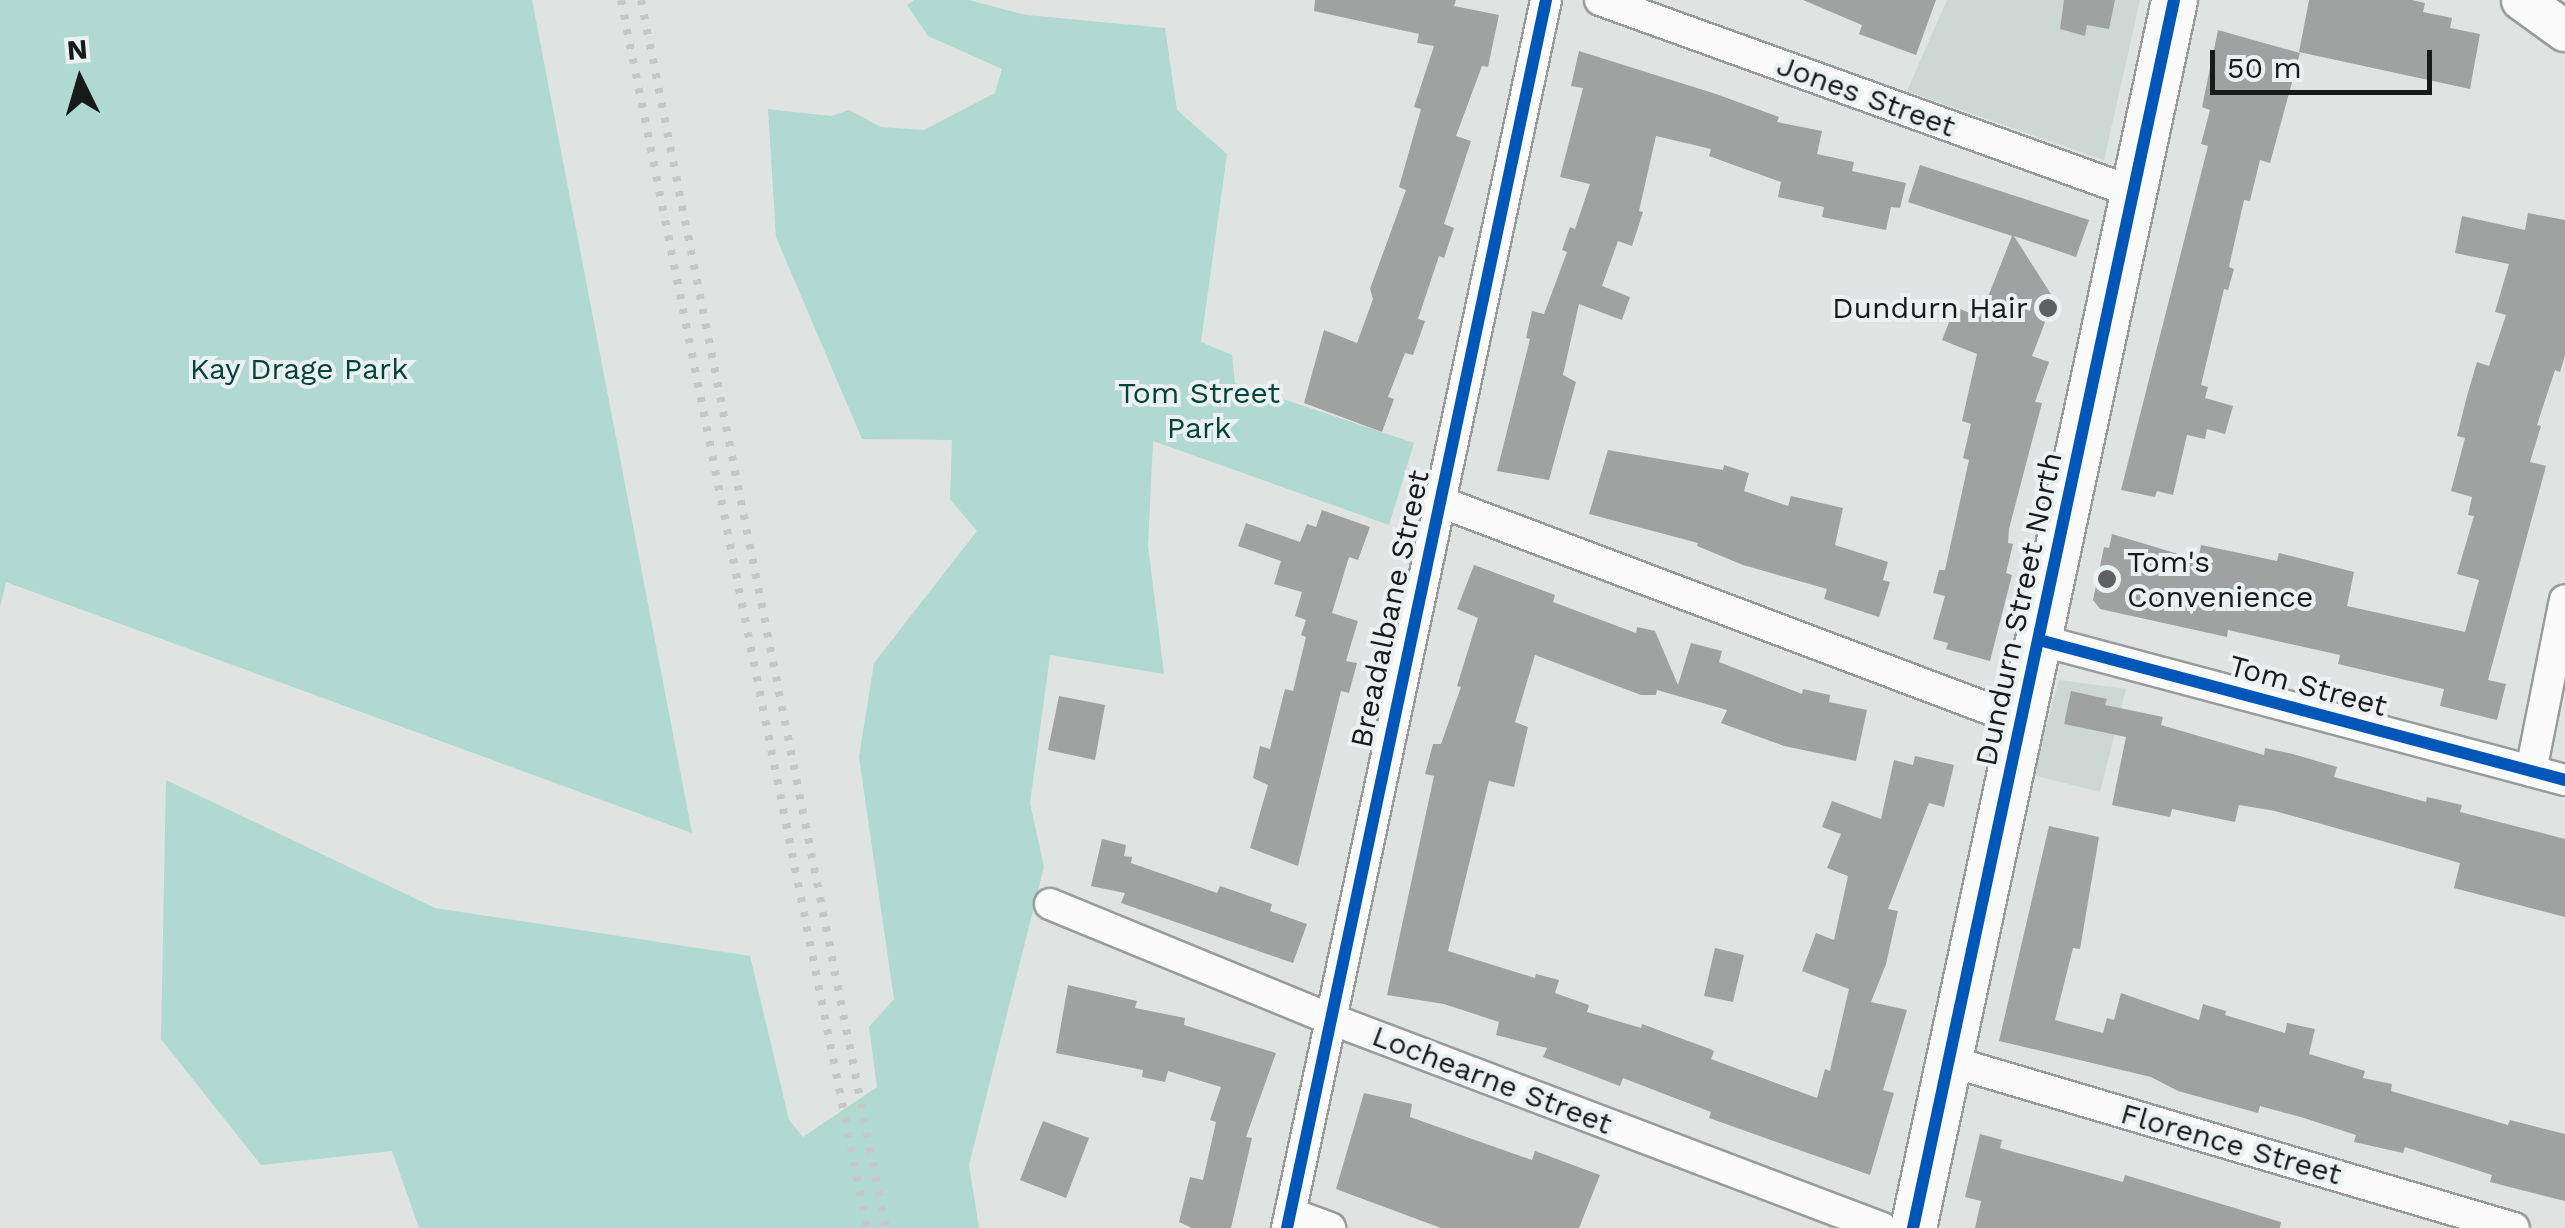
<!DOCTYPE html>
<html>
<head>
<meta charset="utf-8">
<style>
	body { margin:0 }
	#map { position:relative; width:2565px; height:1228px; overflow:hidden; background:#dfe3e1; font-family:"Work Sans",sans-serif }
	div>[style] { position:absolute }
	.built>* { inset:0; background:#cdd7d4 }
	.green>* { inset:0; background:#b0d9cf }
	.building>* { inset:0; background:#a0a2a2 }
	.roads { filter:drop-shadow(2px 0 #999c9a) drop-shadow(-2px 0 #999c9a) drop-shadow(0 2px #999c9a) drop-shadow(0 -2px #999c9a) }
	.minor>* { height:30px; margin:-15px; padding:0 15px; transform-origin:15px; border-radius:15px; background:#fafbfa }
	.secondary>* { height:40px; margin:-20px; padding:0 20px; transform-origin:20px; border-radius:20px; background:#fafbfa }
	.primary>* { height:45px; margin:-22.5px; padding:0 22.5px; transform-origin:22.5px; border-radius:22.5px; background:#fafbfa }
	.rail>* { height:8px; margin-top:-4px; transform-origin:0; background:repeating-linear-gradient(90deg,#c6c7c7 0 5px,transparent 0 15px) }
	.cycleway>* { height:12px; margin:-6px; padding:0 6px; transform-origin:6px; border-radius:6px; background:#0057b8 }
	.dots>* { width:28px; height:28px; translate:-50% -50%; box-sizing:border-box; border:5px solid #ebf1f0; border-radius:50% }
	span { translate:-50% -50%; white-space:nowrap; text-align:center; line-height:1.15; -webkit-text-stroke:8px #ebf1f0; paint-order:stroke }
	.street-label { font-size:30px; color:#181a1a }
	.poi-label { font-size:30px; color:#181a1a }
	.right { translate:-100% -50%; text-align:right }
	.left { translate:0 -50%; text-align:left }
	.park-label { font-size:30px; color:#034339 }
	.north { position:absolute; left:30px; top:30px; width:100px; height:100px; -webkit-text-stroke:8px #ebf1f0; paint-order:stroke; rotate:355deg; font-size:28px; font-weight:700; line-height:40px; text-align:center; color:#181a1a }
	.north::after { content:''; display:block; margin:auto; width:35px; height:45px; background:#181a1a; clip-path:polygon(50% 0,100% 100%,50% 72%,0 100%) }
	.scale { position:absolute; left:2210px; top:50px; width:222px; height:45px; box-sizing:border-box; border:5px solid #181a1a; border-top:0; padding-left:12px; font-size:30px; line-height:35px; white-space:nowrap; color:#181a1a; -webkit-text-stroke:8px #ebf1f0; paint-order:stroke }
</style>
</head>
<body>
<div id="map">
	<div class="built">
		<i style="clip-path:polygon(1947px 0,2140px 0,2104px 160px,1907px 91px)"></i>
		<i style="clip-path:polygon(2059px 680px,2126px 689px,2100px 792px,2033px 775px)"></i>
	</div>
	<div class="green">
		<i style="clip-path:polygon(0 0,532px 0,692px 833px,6px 582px,0 607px)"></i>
		<i style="clip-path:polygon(914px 0,969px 0,1026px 15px,1165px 28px,1177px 110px,1227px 154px,1201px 342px,1232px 355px,1235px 383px,1414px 443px,1389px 525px,1153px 441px,1148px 546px,1164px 674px,1050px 655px,1030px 803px,1044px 867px,969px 1165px,979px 1228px,419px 1228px,392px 1151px,261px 1165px,161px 1039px,166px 780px,435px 908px,750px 956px,789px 1120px,803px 1137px,877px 1087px,869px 1027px,894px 999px,859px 757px,874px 663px,977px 531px,950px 499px,952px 440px,862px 439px,776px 237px,768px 109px,831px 116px,849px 110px,881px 127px,924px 130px,995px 93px,1002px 69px,928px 36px,907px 5px)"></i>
	</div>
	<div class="building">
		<i style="clip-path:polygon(1315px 0,1456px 0,1454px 6px,1499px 15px,1488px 67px,1482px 66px,1456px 136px,1471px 141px,1444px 224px,1454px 228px,1444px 258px,1439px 256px,1418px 319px,1425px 321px,1413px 355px,1405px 353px,1388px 397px,1394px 399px,1382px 432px,1304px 403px,1324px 330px,1357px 343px,1373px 299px,1370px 289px,1406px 190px,1399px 187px,1421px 109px,1414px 107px,1434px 46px,1417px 43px,1419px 34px,1314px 11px)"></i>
		<i style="clip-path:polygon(1803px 0,1936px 0,1916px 55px,1859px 34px,1862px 25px)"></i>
		<i style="clip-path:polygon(2064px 0,2115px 0,2109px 29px,2087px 25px,2085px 36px,2060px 29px)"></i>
		<i style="clip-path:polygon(2309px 0,2412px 0,2425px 3px,2423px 12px,2452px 18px,2450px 28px,2480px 34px,2470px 89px,2299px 52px)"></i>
		<i style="clip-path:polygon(2218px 30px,2300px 53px,2270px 163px,2260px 160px,2250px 201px,2244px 200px,2229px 267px,2234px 269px,2228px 290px,2224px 289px,2201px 385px,2208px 387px,2205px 398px,2233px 406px,2225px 434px,2207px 429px,2205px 439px,2187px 435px,2173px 495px,2157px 491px,2155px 497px,2121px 490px,2208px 146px,2201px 144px,2210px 110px,2202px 107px)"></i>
		<i style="clip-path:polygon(1579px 51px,1716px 94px,1779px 117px,1777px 122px,1822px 131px,1817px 154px,1854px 162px,1852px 171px,1906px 183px,1900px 208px,1891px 207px,1886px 230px,1822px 217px,1824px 207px,1778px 197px,1781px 182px,1709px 156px,1711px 149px,1656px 136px,1639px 211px,1643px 212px,1632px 246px,1618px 241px,1602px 286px,1630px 297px,1622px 320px,1579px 304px,1563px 375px,1576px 382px,1549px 480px,1497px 471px,1530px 339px,1526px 338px,1532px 311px,1544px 314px,1567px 252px,1562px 250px,1570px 227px,1575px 229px,1590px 184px,1560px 177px,1583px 88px,1571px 86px)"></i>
		<i style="clip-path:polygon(1920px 165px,2089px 220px,2076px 257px,2014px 236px,2054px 299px,2032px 356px,2049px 362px,2035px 402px,2042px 403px,2009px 529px,2008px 543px,2013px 544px,2006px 573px,2012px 575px,1990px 661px,1946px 649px,1948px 643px,1933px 639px,1945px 596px,1933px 593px,1939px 570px,1945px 570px,1969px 460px,1963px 458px,1971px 424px,1962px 421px,1977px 354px,1942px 340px,1955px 307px,1980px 317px,2012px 236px,1908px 202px)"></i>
		<i style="clip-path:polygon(2528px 213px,2565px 220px,2565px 356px,2560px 372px,2555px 370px,2537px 425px,2541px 426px,2530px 462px,2546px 466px,2488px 680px,2506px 684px,2497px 720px,2440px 706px,2444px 689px,2338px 664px,2340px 655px,2228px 630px,2227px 637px,2100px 609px,2093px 600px,2104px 547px,2109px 548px,2112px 534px,2198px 560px,2201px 545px,2277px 561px,2279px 553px,2354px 572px,2347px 606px,2465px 632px,2479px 580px,2457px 574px,2474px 516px,2468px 515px,2472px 497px,2451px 491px,2465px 438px,2457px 436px,2467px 396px,2477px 362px,2489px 366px,2506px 315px,2495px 312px,2509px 264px,2455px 253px,2462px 216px,2525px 230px)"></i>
		<i style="clip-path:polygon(1608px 450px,1723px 470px,1724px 465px,1749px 473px,1744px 491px,1788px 506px,1791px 496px,1843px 508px,1835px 545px,1888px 562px,1883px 580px,1890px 582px,1879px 617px,1824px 599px,1827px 589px,1743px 565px,1697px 546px,1698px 543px,1589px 514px)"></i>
		<i style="clip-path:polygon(1322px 510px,1370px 527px,1358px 560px,1349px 557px,1332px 613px,1358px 621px,1346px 661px,1357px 663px,1349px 693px,1341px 691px,1298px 866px,1250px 848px,1268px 785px,1253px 778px,1260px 746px,1270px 749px,1285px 689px,1293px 691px,1306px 637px,1301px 635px,1306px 620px,1295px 616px,1302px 592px,1274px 584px,1281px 561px,1238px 546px,1246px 523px,1300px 542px,1307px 524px,1316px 527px)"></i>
		<i style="clip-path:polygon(1474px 565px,1555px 595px,1553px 602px,1636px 633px,1637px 627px,1655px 631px,1678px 685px,1691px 643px,1722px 651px,1719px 662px,1802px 694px,1803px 689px,1830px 695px,1829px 702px,1867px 710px,1856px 761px,1784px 746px,1721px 723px,1727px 710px,1657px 690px,1656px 695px,1641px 695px,1535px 655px,1515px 722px,1528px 727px,1514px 787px,1489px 781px,1448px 951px,1535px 978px,1536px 974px,1559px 980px,1555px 993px,1589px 1005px,1587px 1012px,1641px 1028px,1642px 1024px,1710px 1049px,1714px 1051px,1711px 1059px,1817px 1098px,1825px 1069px,1830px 1071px,1849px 989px,1802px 971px,1816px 933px,1834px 940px,1848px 876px,1827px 868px,1841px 834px,1822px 827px,1832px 801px,1881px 819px,1894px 760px,1913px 765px,1915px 756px,1954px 765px,1944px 807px,1929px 803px,1888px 909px,1898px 911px,1886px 964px,1871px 1002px,1907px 1010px,1883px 1090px,1894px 1093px,1870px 1175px,1709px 1118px,1711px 1112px,1623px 1078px,1620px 1086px,1543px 1057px,1547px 1048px,1496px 1035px,1499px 1022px,1444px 1004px,1387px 995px,1434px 776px,1425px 774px,1433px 744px,1441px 744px,1461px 687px,1457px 686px,1478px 618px,1457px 609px)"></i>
		<i style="clip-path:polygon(2071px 691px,2107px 699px,2105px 705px,2163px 717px,2161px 725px,2264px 755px,2265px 748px,2293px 754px,2337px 767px,2334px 777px,2426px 802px,2427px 797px,2462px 805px,2460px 812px,2565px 839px,2565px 917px,2454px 888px,2460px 863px,2275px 811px,2239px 805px,2235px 822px,2172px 809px,2170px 817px,2112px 805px,2126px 737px,2064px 724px)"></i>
		<i style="clip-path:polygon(1059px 696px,1105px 705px,1095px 760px,1048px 750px)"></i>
		<i style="clip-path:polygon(2049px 826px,2099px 837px,2080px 949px,2073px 948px,2055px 1020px,2103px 1033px,2107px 1018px,2114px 1020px,2121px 993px,2199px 1020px,2203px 1004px,2226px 1011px,2225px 1015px,2285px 1033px,2287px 1023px,2315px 1029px,2309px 1054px,2365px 1071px,2363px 1078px,2392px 1084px,2391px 1091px,2508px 1125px,2510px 1120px,2565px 1134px,2565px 1201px,2490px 1182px,2492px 1175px,2405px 1147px,2403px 1153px,2354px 1142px,2356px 1135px,2304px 1118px,2260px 1106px,2258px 1113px,2178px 1091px,2151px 1077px,1999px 1041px)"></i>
		<i style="clip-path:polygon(1102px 839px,1126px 845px,1124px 856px,1132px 857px,1131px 863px,1217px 893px,1220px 886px,1272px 904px,1270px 911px,1307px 924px,1293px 963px,1121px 903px,1125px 893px,1091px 886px)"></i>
		<i style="clip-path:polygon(1715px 948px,1744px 955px,1733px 1002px,1704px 996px)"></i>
		<i style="clip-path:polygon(1068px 985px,1137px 1001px,1135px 1008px,1185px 1018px,1184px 1025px,1276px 1053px,1246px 1137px,1252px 1138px,1231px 1228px,1192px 1228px,1179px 1222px,1190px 1177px,1203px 1180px,1216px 1122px,1210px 1120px,1221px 1087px,1168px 1071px,1165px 1082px,1142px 1077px,1143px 1070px,1056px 1053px)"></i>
		<i style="clip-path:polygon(1364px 1093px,1412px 1104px,1410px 1117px,1532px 1160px,1535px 1151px,1600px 1175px,1579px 1228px,1441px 1228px,1336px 1189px)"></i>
		<i style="clip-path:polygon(1043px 1121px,1089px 1138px,1066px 1198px,1020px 1180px)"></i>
		<i style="clip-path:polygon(1980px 1134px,2002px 1140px,2000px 1148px,2123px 1182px,2125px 1175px,2281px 1222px,2280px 1228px,1975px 1228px,1981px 1201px,1965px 1197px)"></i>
	</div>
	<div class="roads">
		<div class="minor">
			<i style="left:1600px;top:0;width:567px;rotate:19.81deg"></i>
			<i style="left:1438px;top:501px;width:623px;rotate:20.67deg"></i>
			<i style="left:2039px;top:640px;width:544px;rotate:14.9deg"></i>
			<i style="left:2531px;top:771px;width:174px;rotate:-78.8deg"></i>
			<i style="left:1050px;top:904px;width:304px;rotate:22.3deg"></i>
			<i style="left:1331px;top:1019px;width:589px;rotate:20.77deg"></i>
			<i style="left:1949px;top:1061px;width:589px;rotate:16.47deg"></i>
			<i style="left:1290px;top:1213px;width:43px;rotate:20.6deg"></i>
			<i style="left:1287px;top:1228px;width:1255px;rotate:-78.09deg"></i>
		</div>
		<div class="secondary">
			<i style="left:2522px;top:0;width:53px;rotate:35.8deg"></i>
		</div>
		<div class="primary">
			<i style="left:1913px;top:1228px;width:1255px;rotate:-78deg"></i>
		</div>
	</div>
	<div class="rail">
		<i style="left:621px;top:0;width:1252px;rotate:78.67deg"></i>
		<i style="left:641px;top:0;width:1252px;rotate:78.72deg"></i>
	</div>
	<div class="cycleway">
		<i style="left:2039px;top:640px;width:544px;rotate:14.9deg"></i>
		<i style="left:1287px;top:1228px;width:1255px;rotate:-78.09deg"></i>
		<i style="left:1913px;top:1228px;width:1255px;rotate:-78deg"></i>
	</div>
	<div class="dots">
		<i style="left:2048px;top:308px;background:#5e6060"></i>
		<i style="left:2107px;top:579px;background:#5e6060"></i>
	</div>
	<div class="street-label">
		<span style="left:1866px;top:96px;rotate:20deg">Jones Street</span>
		<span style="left:1390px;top:609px;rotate:-78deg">Breadalbane Street</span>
		<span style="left:2019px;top:609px;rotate:-78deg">Dundurn Street North</span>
		<span style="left:2308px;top:686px;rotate:15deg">Tom Street</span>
		<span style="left:1492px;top:1080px;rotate:21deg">Lochearne Street</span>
		<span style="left:2231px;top:1144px;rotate:16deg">Florence Street</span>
	</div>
	<div class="poi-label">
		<span class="right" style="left:2028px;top:308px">Dundurn Hair</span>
		<span class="left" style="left:2127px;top:579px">Tom's<br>Convenience</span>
	</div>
	<div class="park-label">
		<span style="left:299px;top:369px">Kay Drage Park</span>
		<span style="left:1199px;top:410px">Tom Street<br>Park</span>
	</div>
	<div class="north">N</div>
	<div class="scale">50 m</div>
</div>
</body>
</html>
